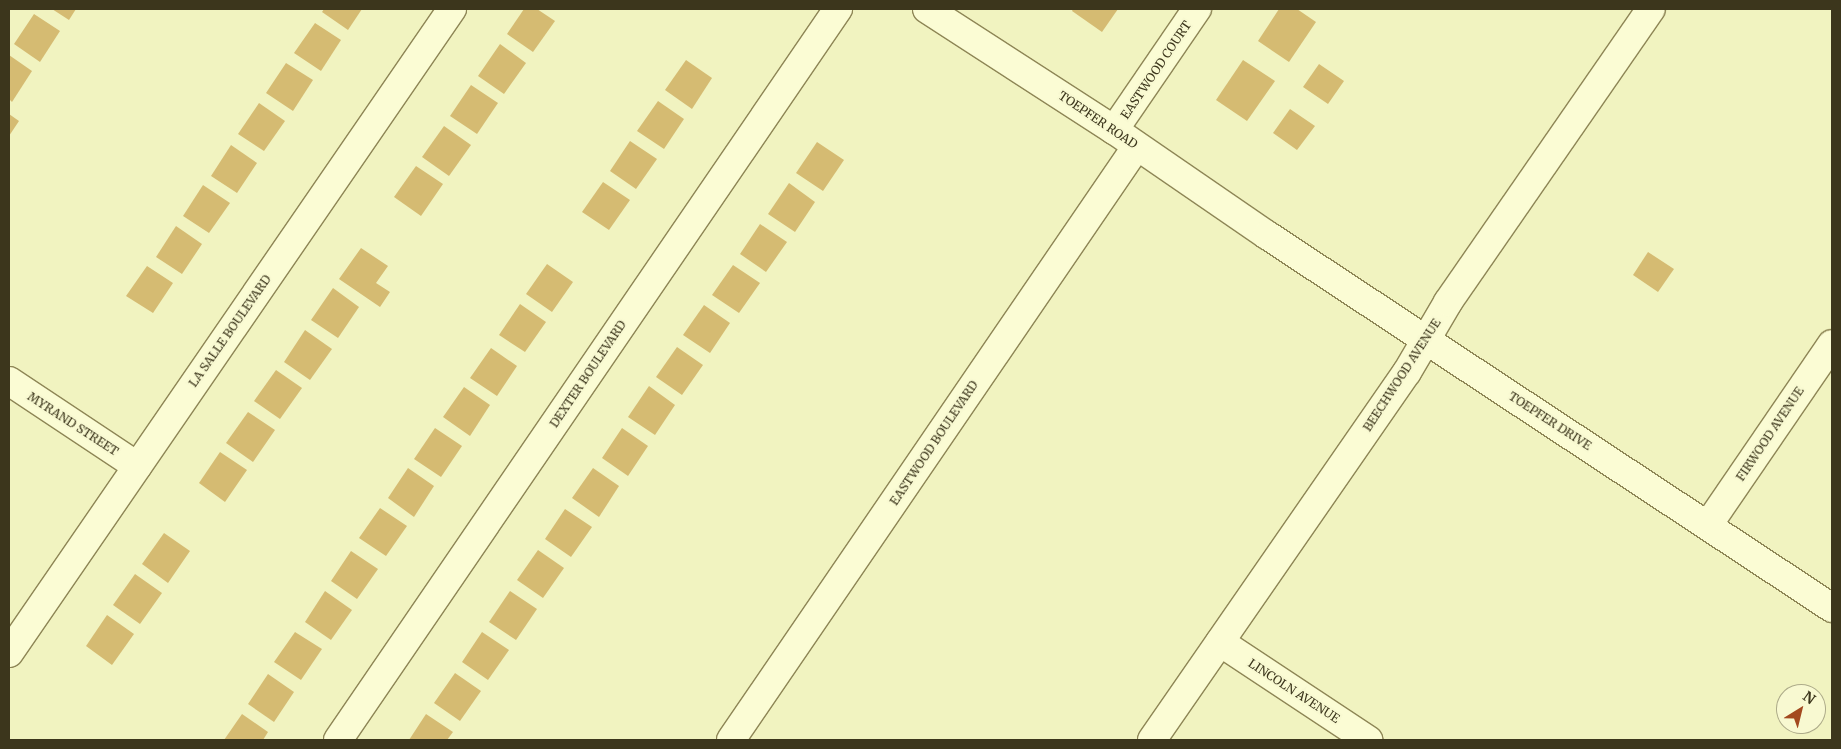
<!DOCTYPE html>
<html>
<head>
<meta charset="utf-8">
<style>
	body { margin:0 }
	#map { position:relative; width:1841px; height:749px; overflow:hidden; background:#f1f3c0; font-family:Merriweather,serif }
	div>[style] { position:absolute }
	.building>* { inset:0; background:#d5bb72 }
	.roads { filter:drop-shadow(1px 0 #8e8656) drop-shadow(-1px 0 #8e8656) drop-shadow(0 1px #8e8656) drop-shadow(0 -1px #8e8656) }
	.street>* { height:28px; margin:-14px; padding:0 14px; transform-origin:14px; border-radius:14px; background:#fbfcd4 }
	.secondary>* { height:28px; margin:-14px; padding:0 14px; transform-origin:14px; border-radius:14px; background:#fbfcd4 }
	span { translate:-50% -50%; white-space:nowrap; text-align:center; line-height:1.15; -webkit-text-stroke:4px #f8f9d1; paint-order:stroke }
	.street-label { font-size:12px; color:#3c361c }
	.frame { position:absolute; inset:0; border:10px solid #3c361c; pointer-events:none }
	.north { position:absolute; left:1776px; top:684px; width:50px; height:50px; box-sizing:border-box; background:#f8f9d1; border:1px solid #adab89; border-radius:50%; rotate:36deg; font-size:14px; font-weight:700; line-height:20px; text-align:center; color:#3c361c }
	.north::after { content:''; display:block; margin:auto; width:18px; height:22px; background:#a3491f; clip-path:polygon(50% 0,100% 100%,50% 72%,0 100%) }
</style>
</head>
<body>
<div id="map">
	<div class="building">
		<i style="clip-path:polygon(52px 9px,76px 9px,69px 20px)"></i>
		<i style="clip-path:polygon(324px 9px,362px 9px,348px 30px,322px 12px)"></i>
		<i style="clip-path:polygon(524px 9px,537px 9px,555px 21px,533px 52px,507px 34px)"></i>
		<i style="clip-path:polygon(1073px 9px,1118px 9px,1102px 32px,1072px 11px)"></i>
		<i style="clip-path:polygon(1279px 9px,1297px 9px,1316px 22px,1289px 62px,1258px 41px)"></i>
		<i style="clip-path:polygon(34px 14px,60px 31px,40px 62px,14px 44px)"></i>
		<i style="clip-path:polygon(315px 23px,341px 40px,321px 71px,294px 53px)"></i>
		<i style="clip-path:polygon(500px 44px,526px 63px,504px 94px,478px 76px)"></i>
		<i style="clip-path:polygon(9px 55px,32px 71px,12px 102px,9px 99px)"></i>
		<i style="clip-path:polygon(686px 60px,712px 78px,692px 109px,665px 90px)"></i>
		<i style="clip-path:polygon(1243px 60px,1275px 81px,1247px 121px,1216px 100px)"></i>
		<i style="clip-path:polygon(286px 63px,313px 80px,293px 111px,266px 93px)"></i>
		<i style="clip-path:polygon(1319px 64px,1344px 81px,1328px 104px,1303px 87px)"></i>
		<i style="clip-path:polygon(471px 85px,498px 103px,477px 134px,450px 116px)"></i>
		<i style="clip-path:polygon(658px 101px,684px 119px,664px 149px,637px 131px)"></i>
		<i style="clip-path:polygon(259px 103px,285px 121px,264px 151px,238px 134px)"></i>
		<i style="clip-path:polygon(1290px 109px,1315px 126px,1297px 150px,1273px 133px)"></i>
		<i style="clip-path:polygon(9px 114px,19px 121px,9px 136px)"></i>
		<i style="clip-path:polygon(444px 126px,471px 145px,449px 176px,422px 157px)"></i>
		<i style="clip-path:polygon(630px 141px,657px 159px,636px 189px,610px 171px)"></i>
		<i style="clip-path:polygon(817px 142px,844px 160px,823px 191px,796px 173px)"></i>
		<i style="clip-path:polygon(231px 145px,257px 163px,237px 193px,211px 176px)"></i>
		<i style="clip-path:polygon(416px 166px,443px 184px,421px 216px,394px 197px)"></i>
		<i style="clip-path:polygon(603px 182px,630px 200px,609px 230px,582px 212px)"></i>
		<i style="clip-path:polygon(789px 183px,815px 202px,795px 232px,768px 214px)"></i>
		<i style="clip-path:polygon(203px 185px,230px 203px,209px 233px,183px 216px)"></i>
		<i style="clip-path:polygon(760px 224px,787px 242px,766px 272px,740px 254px)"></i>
		<i style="clip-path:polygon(176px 226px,202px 244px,182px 274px,156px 257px)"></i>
		<i style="clip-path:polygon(361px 248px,388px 266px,376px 283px,390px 292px,380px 307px,339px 279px)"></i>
		<i style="clip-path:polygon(1648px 252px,1674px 269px,1658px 292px,1633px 275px)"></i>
		<i style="clip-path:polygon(547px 264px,573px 282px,552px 312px,526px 294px)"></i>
		<i style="clip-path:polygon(733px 265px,760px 283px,739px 313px,712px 295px)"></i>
		<i style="clip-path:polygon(147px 266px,173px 283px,153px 313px,126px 296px)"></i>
		<i style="clip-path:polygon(333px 288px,359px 307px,338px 338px,311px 320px)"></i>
		<i style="clip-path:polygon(520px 304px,546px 322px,525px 352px,499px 335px)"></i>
		<i style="clip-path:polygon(704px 305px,730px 323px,710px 353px,683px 335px)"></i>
		<i style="clip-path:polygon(305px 330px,332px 349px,310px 380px,284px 362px)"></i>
		<i style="clip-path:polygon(677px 347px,703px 365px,682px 395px,656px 377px)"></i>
		<i style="clip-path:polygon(491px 348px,517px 366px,497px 396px,470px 378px)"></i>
		<i style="clip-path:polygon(276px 370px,302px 388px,280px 419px,254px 401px)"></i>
		<i style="clip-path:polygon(649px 386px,675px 405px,655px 435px,628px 417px)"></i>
		<i style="clip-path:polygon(464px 387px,490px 405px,470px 436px,443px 417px)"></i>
		<i style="clip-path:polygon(248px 412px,275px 430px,253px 462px,226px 443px)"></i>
		<i style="clip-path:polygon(435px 428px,462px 446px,441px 477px,414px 459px)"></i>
		<i style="clip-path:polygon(622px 428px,648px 446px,628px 476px,602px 458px)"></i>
		<i style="clip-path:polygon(220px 452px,247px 470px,225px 502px,199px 483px)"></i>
		<i style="clip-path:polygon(408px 468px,434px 486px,414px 517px,388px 498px)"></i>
		<i style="clip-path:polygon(593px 468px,619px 486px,599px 517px,572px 498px)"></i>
		<i style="clip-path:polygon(380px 508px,407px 526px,386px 556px,359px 538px)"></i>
		<i style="clip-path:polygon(565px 509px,592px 527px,571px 557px,545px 539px)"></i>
		<i style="clip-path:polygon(164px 533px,190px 551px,168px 583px,142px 564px)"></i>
		<i style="clip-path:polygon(538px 550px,564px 568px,543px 598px,517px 580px)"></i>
		<i style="clip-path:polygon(351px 551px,378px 569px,357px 599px,331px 581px)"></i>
		<i style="clip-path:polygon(135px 574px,162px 593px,140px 624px,113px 605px)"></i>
		<i style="clip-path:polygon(325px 591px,352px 610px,331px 640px,305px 622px)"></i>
		<i style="clip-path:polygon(510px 591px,537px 609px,516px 640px,489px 622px)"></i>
		<i style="clip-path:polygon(107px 615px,134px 634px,112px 665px,86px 646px)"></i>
		<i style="clip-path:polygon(295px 632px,322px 649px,301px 680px,274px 662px)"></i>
		<i style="clip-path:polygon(482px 632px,509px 650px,488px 680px,462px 662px)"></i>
		<i style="clip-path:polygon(455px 673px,481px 691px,460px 721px,434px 703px)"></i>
		<i style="clip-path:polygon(268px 674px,294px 692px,274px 722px,248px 704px)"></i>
		<i style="clip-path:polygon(242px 714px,268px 732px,263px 740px,224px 740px)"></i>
		<i style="clip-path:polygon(426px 714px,453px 732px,447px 740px,409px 740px)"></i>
	</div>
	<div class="roads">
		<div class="street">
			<i style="left:1114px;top:130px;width:147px;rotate:-55.6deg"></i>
			<i style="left:9px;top:381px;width:154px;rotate:33.6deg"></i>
			<i style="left:1708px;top:525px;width:219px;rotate:-55.6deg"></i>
			<i style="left:1220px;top:642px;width:178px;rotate:33.5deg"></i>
			<i style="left:9px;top:653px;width:782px;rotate:-55.48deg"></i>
			<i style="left:338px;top:740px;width:886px;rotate:-55.63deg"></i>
			<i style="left:731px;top:740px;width:719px;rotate:-55.65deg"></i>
			<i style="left:1152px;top:740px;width:448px;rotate:-55.3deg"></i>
			<i style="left:1407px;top:372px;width:81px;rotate:-59.6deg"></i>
			<i style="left:1448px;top:302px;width:356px;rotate:-55.3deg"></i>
		</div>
		<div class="secondary">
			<i style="left:927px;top:9px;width:223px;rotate:32.9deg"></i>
			<i style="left:1114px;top:130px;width:186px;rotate:34.5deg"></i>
			<i style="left:1267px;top:235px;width:677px;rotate:33.43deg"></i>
		</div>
	</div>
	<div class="street-label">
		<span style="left:1156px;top:70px;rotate:-56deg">EASTWOOD COURT</span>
		<span style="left:1098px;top:120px;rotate:34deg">TOEPFER ROAD</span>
		<span style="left:230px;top:331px;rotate:-55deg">LA SALLE BOULEVARD</span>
		<span style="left:588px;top:374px;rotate:-56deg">DEXTER BOULEVARD</span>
		<span style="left:1402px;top:375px;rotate:-57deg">BEECHWOOD AVENUE</span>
		<span style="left:1550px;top:421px;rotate:33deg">TOEPFER DRIVE</span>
		<span style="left:73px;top:424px;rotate:33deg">MYRAND STREET</span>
		<span style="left:1770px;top:434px;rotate:-56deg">FIRWOOD AVENUE</span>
		<span style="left:934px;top:443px;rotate:-56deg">EASTWOOD BOULEVARD</span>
		<span style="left:1294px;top:691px;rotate:33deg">LINCOLN AVENUE</span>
	</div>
	<div class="frame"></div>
	<div class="north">N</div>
</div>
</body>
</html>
